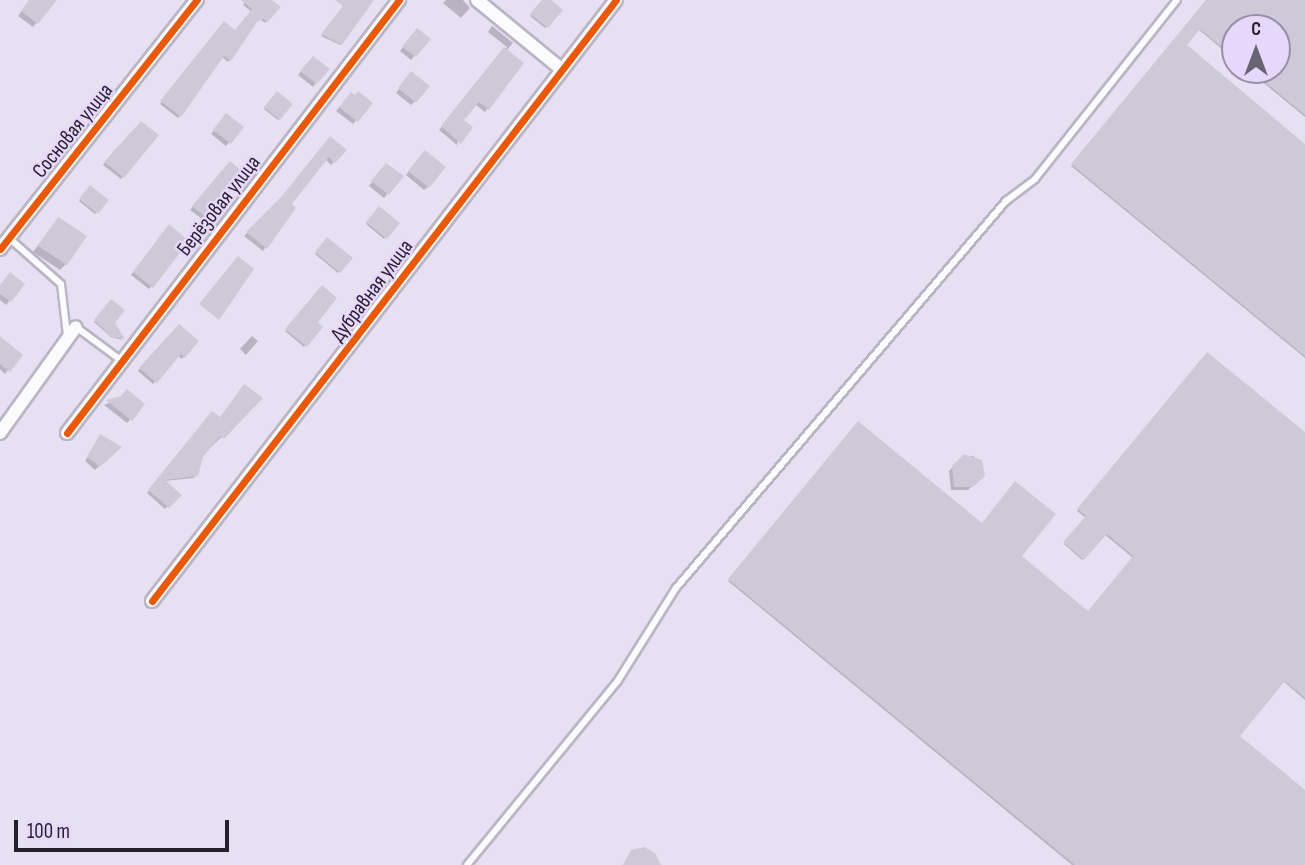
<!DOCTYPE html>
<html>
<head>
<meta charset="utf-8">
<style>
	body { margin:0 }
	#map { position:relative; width:1305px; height:865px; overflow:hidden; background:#e7e0f3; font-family:"Sofia Sans Condensed",sans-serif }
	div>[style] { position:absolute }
	.shadow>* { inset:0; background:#0003 }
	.building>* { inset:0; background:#cdc9d9 }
	.roads { filter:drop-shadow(2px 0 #bab5c4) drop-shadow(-2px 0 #bab5c4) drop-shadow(0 2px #bab5c4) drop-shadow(0 -2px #bab5c4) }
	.lane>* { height:6px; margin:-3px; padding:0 3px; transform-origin:3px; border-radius:3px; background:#fbfafd }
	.street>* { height:12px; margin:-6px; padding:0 6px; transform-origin:6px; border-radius:6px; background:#fbfafd }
	.cycleway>* { height:7px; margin:-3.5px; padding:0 3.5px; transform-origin:3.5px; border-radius:3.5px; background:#e8590c }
	span { translate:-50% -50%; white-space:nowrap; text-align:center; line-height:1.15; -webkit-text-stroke:5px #e5d8fb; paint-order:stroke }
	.street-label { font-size:21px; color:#241f2c }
	.north { position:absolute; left:1221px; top:14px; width:70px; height:70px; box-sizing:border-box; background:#e5d8fb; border:2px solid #988ea8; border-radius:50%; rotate:0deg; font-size:19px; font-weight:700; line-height:28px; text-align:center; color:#241f2c }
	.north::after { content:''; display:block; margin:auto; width:24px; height:32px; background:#686372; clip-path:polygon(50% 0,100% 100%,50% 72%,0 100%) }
	.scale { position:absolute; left:14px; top:820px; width:215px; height:32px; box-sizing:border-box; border:4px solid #241f2c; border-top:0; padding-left:9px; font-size:21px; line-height:24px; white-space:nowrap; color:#241f2c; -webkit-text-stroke:5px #e5d8fb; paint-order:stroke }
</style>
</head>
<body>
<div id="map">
	<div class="shadow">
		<i style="clip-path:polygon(30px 0,55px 0,33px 27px,18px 16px)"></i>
		<i style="clip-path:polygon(247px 0,269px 0,278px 7px,265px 23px,260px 19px,254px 23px,228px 62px,221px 56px,178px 118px,160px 104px,224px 23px,235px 32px,252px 12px,243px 5px)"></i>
		<i style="clip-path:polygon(341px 0,368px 0,340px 45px,321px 36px,343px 9px)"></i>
		<i style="clip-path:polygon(446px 0,463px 0,470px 8px,461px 18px,443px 3px)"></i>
		<i style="clip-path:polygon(544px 0,560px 10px,545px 28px,530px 16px)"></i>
		<i style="clip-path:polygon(1208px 0,1305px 0,1305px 117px,1248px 70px,1277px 70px,1277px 28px,1235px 28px,1235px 60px,1198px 29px,1185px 45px,1305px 146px,1305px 358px,1071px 166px)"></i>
		<i style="clip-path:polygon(492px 26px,513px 43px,506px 51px,522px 63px,485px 112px,475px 104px,462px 120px,457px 145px,439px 130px,507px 47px,488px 32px)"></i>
		<i style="clip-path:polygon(414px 34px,428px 39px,411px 60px,400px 51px)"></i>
		<i style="clip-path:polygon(309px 62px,316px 83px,313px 87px,298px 75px)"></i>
		<i style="clip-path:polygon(408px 77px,415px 101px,411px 105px,396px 93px)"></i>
		<i style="clip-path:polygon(277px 93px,291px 104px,278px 120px,264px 109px)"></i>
		<i style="clip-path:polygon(347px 98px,370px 103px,353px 124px,336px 111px)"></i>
		<i style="clip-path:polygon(223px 119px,241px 127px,226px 146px,211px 134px)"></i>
		<i style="clip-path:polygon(157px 135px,121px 179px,103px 165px,115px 150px)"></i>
		<i style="clip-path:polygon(327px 141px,344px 150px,331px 165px,325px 159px,290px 205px,294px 208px,263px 251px,244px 236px,279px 201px)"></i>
		<i style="clip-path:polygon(421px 156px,428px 187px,424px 190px,406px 175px)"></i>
		<i style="clip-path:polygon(230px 163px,248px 179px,235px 183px,206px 222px,190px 210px)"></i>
		<i style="clip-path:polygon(383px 169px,401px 176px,384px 198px,369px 186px)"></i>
		<i style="clip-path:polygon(90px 188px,106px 200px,95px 214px,79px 201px)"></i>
		<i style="clip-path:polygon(379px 208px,397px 223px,384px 239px,366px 224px)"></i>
		<i style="clip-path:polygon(58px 219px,66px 264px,60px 270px,33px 252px)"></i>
		<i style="clip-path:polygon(166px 229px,151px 287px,149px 289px,131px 275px)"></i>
		<i style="clip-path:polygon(328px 240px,350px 258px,338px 273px,315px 254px)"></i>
		<i style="clip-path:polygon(23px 284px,6px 305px,0 300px,0 287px)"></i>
		<i style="clip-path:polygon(322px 288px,315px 323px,320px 327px,304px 347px,285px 331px)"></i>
		<i style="clip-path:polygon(111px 301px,113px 322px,122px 340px,111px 337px,94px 322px)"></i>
		<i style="clip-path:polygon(252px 336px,258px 341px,246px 355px,240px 349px)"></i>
		<i style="clip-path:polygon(0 338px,8px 370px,5px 374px,0 369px)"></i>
		<i style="clip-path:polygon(197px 341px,182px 359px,177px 355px,153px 384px,138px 371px,151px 355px)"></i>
		<i style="clip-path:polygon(1207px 354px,1305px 435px,1305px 700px,1283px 681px,1237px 736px,1305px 792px,1305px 865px,1072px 865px,728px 581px,858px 423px,1088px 613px,1133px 558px,1104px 534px,1082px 560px,1064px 544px,1086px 518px,1077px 511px)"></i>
		<i style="clip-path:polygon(121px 398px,130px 420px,127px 423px,104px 405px)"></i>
		<i style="clip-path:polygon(260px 399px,201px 457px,194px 478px,164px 481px,179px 495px,165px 509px,147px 493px,210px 416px,219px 419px)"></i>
		<i style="clip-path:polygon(100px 436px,119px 447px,95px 470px,85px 461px)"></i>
		<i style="clip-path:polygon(973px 456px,982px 464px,983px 475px,968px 490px,951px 490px,949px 471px,962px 457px)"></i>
	</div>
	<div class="building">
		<i style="clip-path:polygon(29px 0,57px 0,38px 24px,21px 11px)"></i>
		<i style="clip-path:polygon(241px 0,272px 0,281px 7px,268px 22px,263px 19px,257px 22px,231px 61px,224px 56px,181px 117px,160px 101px,224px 21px,235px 30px,252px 9px)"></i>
		<i style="clip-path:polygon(335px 0,374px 0,342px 45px,321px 34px,343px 6px)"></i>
		<i style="clip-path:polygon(542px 0,551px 0,563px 10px,548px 28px,530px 14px)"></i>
		<i style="clip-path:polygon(1206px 0,1305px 0,1305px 115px,1250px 70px,1277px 70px,1277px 28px,1235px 28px,1235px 58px,1200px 29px,1187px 45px,1305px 144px,1305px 356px,1071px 164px)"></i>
		<i style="clip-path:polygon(417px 28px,431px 39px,416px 57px,402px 47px)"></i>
		<i style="clip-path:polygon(504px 47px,524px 63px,489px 110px,479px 102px,464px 120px,473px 127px,461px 144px,441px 126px)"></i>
		<i style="clip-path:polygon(313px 56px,330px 69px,317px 84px,300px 71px)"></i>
		<i style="clip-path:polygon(411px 71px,430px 86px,416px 103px,398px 88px)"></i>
		<i style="clip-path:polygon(277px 91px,293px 104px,280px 120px,264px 107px)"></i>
		<i style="clip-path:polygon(358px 91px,373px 103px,358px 122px,339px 107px,351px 92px,355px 95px)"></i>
		<i style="clip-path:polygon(226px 113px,244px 127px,231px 144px,213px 130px)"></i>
		<i style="clip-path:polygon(141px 121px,159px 135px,124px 178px,104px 162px)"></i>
		<i style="clip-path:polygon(330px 136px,347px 150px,335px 163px,329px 157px,292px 204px,296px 208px,267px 249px,246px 232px,282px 196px)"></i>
		<i style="clip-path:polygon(425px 150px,446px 167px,429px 188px,408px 171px)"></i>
		<i style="clip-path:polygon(230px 161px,251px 179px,239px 181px,209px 220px,192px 206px)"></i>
		<i style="clip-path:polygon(386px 163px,404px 176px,389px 195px,371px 181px)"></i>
		<i style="clip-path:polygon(90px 185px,109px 200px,98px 214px,79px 199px)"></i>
		<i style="clip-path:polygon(379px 206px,400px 223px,387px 239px,366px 222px)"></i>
		<i style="clip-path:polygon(58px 217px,87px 236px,67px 265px,38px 246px)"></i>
		<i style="clip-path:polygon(169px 224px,189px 241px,153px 288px,133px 272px)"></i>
		<i style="clip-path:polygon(327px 237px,353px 258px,340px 273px,315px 252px)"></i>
		<i style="clip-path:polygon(238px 256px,254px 269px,219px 320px,199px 304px)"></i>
		<i style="clip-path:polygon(10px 272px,25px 284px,11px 302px,0 294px,0 285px)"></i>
		<i style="clip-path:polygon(322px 285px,337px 298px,318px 322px,323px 327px,307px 347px,285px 329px)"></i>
		<i style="clip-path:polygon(111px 299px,125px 310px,115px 323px,125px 339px,112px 337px,94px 320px)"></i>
		<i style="clip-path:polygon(179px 324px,199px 341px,185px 358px,181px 354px,157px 383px,139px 368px)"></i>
		<i style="clip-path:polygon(0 336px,23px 355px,10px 372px,0 364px)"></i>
		<i style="clip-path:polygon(1207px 352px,1305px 432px,1305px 698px,1285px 681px,1240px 736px,1305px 790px,1305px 865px,1075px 865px,728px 579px,858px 421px,982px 523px,1015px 481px,1056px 514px,1022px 556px,1088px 611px,1133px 556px,1107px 534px,1084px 560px,1063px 542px,1086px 516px,1077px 509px)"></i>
		<i style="clip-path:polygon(244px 384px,263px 398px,224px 439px,220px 436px,203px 457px,198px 476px,165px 480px,182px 495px,169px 508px,148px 490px,212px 411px,220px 417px)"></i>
		<i style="clip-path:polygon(127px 389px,145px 404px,132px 421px,106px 400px,121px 396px)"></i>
		<i style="clip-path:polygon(100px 434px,122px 447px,100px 467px,87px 457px)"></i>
		<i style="clip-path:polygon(964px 454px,982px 460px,985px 476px,973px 487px,954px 487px,952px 466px)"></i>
		<i style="clip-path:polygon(644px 847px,655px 853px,661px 865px,623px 865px,631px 850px)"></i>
	</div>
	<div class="roads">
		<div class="lane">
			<i style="left:9px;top:238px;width:69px;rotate:41.5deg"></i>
			<i style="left:61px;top:284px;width:51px;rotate:83.3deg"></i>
			<i style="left:76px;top:327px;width:57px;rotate:36.5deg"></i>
			<i style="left:467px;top:865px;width:237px;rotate:-50.7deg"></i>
			<i style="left:617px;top:682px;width:111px;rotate:-57.9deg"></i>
			<i style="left:676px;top:588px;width:509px;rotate:-49.55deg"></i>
			<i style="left:1006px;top:201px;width:36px;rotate:-37deg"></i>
			<i style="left:1035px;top:179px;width:228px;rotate:-51.6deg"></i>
		</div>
		<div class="street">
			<i style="left:477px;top:0;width:107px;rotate:39.3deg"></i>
			<i style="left:0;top:249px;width:318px;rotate:-51.7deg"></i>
			<i style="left:0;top:433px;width:130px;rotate:-54.4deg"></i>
			<i style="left:67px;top:433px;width:546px;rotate:-52.52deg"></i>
			<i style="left:152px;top:601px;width:759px;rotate:-52.33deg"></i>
		</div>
	</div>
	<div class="cycleway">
		<i style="left:0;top:249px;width:318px;rotate:-51.7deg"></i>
		<i style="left:67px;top:433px;width:546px;rotate:-52.52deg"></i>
		<i style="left:152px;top:601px;width:759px;rotate:-52.33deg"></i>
	</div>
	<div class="street-label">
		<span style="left:73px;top:131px;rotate:-51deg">Сосновая улица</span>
		<span style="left:219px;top:206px;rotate:-52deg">Берёзовая улица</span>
		<span style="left:372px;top:291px;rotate:-53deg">Дубравная улица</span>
	</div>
	<div class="north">С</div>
	<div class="scale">100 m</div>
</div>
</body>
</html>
